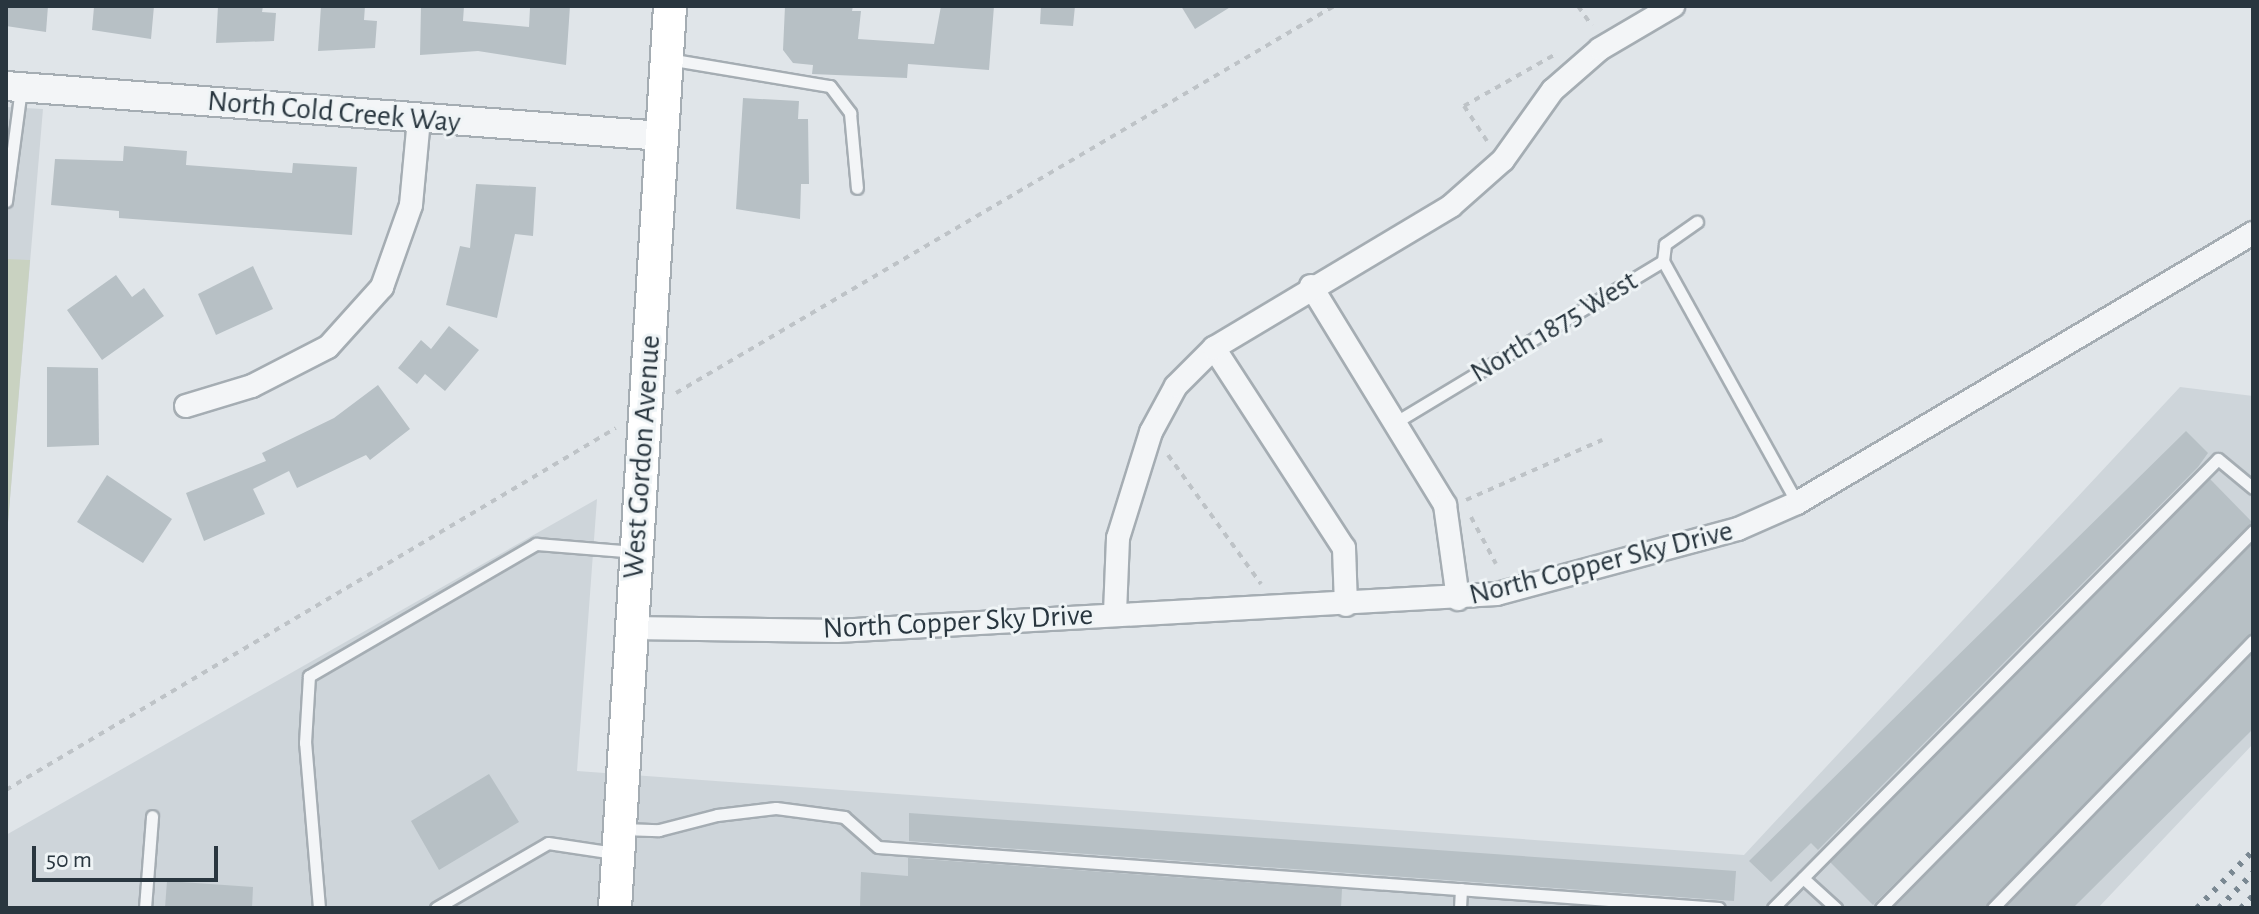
<!DOCTYPE html>
<html>
<head>
<meta charset="utf-8">
<style>
	body { margin:0 }
	#map { position:relative; width:2259px; height:914px; overflow:hidden; background:#e0e5e9; font-family:"Alegreya Sans",sans-serif }
	div>[style] { position:absolute }
	.built>* { inset:0; background:#ced5da }
	.green>* { inset:0; background:#c9d2c1 }
	.building>* { inset:0; background:#b7c0c5 }
	.path>* { height:4px; margin-top:-2px; transform-origin:0; background:repeating-linear-gradient(90deg,#bec3c7 0 6px,transparent 0 12px) }
	.roads { filter:drop-shadow(2px 0 #a5adb3) drop-shadow(-2px 0 #a5adb3) drop-shadow(0 2px #a5adb3) drop-shadow(0 -2px #a5adb3) }
	.service>* { height:11px; margin:-5.5px; padding:0 5.5px; transform-origin:5.5px; border-radius:5.5px; background:#f3f5f7 }
	.minor>* { height:22px; margin:-11px; padding:0 11px; transform-origin:11px; border-radius:11px; background:#f3f5f7 }
	.tertiary>* { height:28px; margin:-14px; padding:0 14px; transform-origin:14px; border-radius:14px; background:#f3f5f7 }
	.secondary>* { height:32px; margin:-16px; padding:0 16px; transform-origin:16px; border-radius:16px; background:#fff }
	.rail>* { height:6px; margin-top:-3px; transform-origin:0; background:repeating-linear-gradient(90deg,#7a8892 0 4px,transparent 0 12px) }
	span { translate:-50% -50%; white-space:nowrap; text-align:center; line-height:1.15; -webkit-text-stroke:6px #eff4f6; paint-order:stroke }
	.street-label { font-size:30px; color:#29363f }
	.frame { position:absolute; inset:0; border:8px solid #29363f; pointer-events:none }
	.scale { position:absolute; left:32px; top:846px; width:186px; height:36px; box-sizing:border-box; border:4px solid #29363f; border-top:0; padding-left:10px; font-size:24px; line-height:28px; white-space:nowrap; color:#29363f; -webkit-text-stroke:6px #eff4f6; paint-order:stroke }
</style>
</head>
<body>
<div id="map">
	<div class="built">
		<i style="clip-path:polygon(6px 107px,43px 109px,6px 546px)"></i>
		<i style="clip-path:polygon(2180px 387px,2253px 396px,2253px 744px,2098px 908px,6px 908px,6px 835px,597px 499px,577px 771px,1744px 855px)"></i>
	</div>
	<div class="green">
		<i style="clip-path:polygon(6px 259px,30px 260px,6px 546px)"></i>
	</div>
	<div class="building">
		<i style="clip-path:polygon(6px 6px,48px 6px,46px 32px,6px 26px)"></i>
		<i style="clip-path:polygon(107px 6px,154px 6px,151px 39px,92px 30px,94px 7px)"></i>
		<i style="clip-path:polygon(218px 6px,263px 6px,262px 12px,276px 13px,274px 41px,216px 43px)"></i>
		<i style="clip-path:polygon(321px 6px,365px 6px,364px 20px,377px 21px,375px 48px,318px 51px)"></i>
		<i style="clip-path:polygon(421px 6px,464px 6px,463px 21px,529px 27px,530px 8px,570px 6px,566px 65px,478px 51px,420px 55px)"></i>
		<i style="clip-path:polygon(785px 6px,853px 6px,852px 11px,861px 11px,858px 39px,934px 44px,941px 6px,994px 6px,989px 70px,908px 64px,907px 78px,812px 74px,813px 65px,793px 63px,783px 50px)"></i>
		<i style="clip-path:polygon(1041px 6px,1075px 6px,1073px 26px,1040px 24px)"></i>
		<i style="clip-path:polygon(1181px 6px,1232px 6px,1195px 29px)"></i>
		<i style="clip-path:polygon(743px 98px,799px 101px,798px 119px,808px 119px,809px 184px,801px 184px,800px 219px,736px 209px)"></i>
		<i style="clip-path:polygon(124px 146px,187px 151px,186px 165px,292px 173px,293px 163px,357px 167px,352px 235px,119px 218px,119px 211px,51px 205px,55px 159px,123px 161px)"></i>
		<i style="clip-path:polygon(476px 184px,536px 187px,533px 236px,515px 234px,497px 318px,446px 305px,460px 246px,470px 248px)"></i>
		<i style="clip-path:polygon(253px 266px,273px 309px,216px 335px,198px 294px)"></i>
		<i style="clip-path:polygon(116px 275px,132px 297px,144px 288px,164px 316px,102px 360px,67px 310px)"></i>
		<i style="clip-path:polygon(449px 326px,479px 350px,445px 391px,425px 374px,417px 384px,398px 368px,421px 340px,431px 349px)"></i>
		<i style="clip-path:polygon(47px 367px,98px 368px,99px 445px,47px 447px)"></i>
		<i style="clip-path:polygon(378px 385px,410px 429px,370px 460px,366px 455px,297px 488px,289px 471px,253px 489px,265px 514px,204px 541px,186px 493px,266px 461px,262px 453px,334px 418px)"></i>
		<i style="clip-path:polygon(2186px 431px,2208px 453px,2198px 467px,1818px 850px,1811px 843px,1771px 882px,1749px 861px)"></i>
		<i style="clip-path:polygon(107px 475px,172px 519px,143px 563px,77px 522px)"></i>
		<i style="clip-path:polygon(2210px 479px,2253px 523px,1873px 905px,1830px 862px)"></i>
		<i style="clip-path:polygon(2253px 543px,2253px 633px,1985px 908px,1893px 908px)"></i>
		<i style="clip-path:polygon(2253px 653px,2253px 729px,2073px 908px,2005px 908px)"></i>
		<i style="clip-path:polygon(489px 774px,519px 822px,439px 870px,411px 821px)"></i>
		<i style="clip-path:polygon(909px 813px,1736px 871px,1734px 901px,909px 841px)"></i>
		<i style="clip-path:polygon(908px 858px,1342px 889px,1341px 908px,860px 907px,861px 872px,908px 876px)"></i>
		<i style="clip-path:polygon(167px 881px,253px 887px,252px 908px,165px 908px)"></i>
	</div>
	<div class="path">
		<i style="left:1578px;top:6px;width:24px;rotate:55deg"></i>
		<i style="left:1487px;top:141px;width:42px;rotate:-123.3deg"></i>
		<i style="left:1464px;top:106px;width:106px;rotate:-29.5deg"></i>
		<i style="left:676px;top:393px;width:763px;rotate:-30.46deg"></i>
		<i style="left:1168px;top:455px;width:159px;rotate:54.2deg"></i>
		<i style="left:1466px;top:500px;width:149px;rotate:-23.8deg"></i>
		<i style="left:1471px;top:517px;width:53px;rotate:62deg"></i>
		<i style="left:6px;top:790px;width:709px;rotate:-30.69deg"></i>
	</div>
	<div class="roads">
		<div class="service">
			<i style="left:668px;top:59px;width:164px;rotate:9.5deg"></i>
			<i style="left:830px;top:86px;width:34px;rotate:53deg"></i>
			<i style="left:850px;top:113px;width:75px;rotate:84.7deg"></i>
			<i style="left:6px;top:201px;width:114px;rotate:-82.4deg"></i>
			<i style="left:1663px;top:261px;width:277px;rotate:61deg"></i>
			<i style="left:1396px;top:422px;width:312px;rotate:-31.1deg"></i>
			<i style="left:1663px;top:261px;width:17px;rotate:-83deg"></i>
			<i style="left:1665px;top:244px;width:39px;rotate:-35deg"></i>
			<i style="left:621px;top:829px;width:38px;rotate:2deg"></i>
			<i style="left:659px;top:830px;width:60px;rotate:-14.5deg"></i>
			<i style="left:717px;top:815px;width:59px;rotate:-6.8deg"></i>
			<i style="left:776px;top:808px;width:69px;rotate:7.5deg"></i>
			<i style="left:844px;top:817px;width:45px;rotate:41.4deg"></i>
			<i style="left:878px;top:847px;width:843px;rotate:4.15deg"></i>
			<i style="left:1803px;top:878px;width:45px;rotate:42.3deg"></i>
			<i style="left:145px;top:908px;width:92px;rotate:-85.6deg"></i>
			<i style="left:319px;top:908px;width:166px;rotate:-94.8deg"></i>
			<i style="left:305px;top:743px;width:67px;rotate:-86.6deg"></i>
			<i style="left:309px;top:676px;width:263px;rotate:-30.2deg"></i>
			<i style="left:536px;top:544px;width:99px;rotate:4.6deg"></i>
			<i style="left:436px;top:908px;width:129px;rotate:-30.1deg"></i>
			<i style="left:548px;top:843px;width:67px;rotate:8.6deg"></i>
			<i style="left:1460px;top:908px;width:19px;rotate:-87deg"></i>
			<i style="left:1773px;top:908px;width:632px;rotate:-45.26deg"></i>
			<i style="left:2218px;top:459px;width:45px;rotate:39.6deg"></i>
			<i style="left:1881px;top:908px;width:530px;rotate:-45.38deg"></i>
			<i style="left:1993px;top:908px;width:373px;rotate:-45.8deg"></i>
		</div>
		<div class="minor">
			<i style="left:1311px;top:286px;width:257px;rotate:58.5deg"></i>
			<i style="left:1445px;top:505px;width:95px;rotate:82.1deg"></i>
			<i style="left:1214px;top:348px;width:239px;rotate:57deg"></i>
			<i style="left:1344px;top:548px;width:57px;rotate:88deg"></i>
			<i style="left:186px;top:406px;width:69px;rotate:-16.9deg"></i>
			<i style="left:252px;top:386px;width:85px;rotate:-27.2deg"></i>
			<i style="left:328px;top:347px;width:81px;rotate:-48deg"></i>
			<i style="left:382px;top:287px;width:87px;rotate:-70.5deg"></i>
			<i style="left:411px;top:205px;width:86px;rotate:-84.7deg"></i>
			<i style="left:1115px;top:613px;width:75px;rotate:-87.7deg"></i>
			<i style="left:1118px;top:538px;width:111px;rotate:-72.7deg"></i>
			<i style="left:1151px;top:432px;width:52px;rotate:-61.5deg"></i>
			<i style="left:1176px;top:386px;width:54px;rotate:-45deg"></i>
			<i style="left:1214px;top:348px;width:276px;rotate:-30.9deg"></i>
			<i style="left:1451px;top:206px;width:69px;rotate:-41.5deg"></i>
			<i style="left:1503px;top:160px;width:86px;rotate:-54.5deg"></i>
			<i style="left:1553px;top:90px;width:62px;rotate:-41.1deg"></i>
			<i style="left:1600px;top:49px;width:85px;rotate:-30.5deg"></i>
			<i style="left:631px;top:628px;width:206px;rotate:0.8deg"></i>
			<i style="left:837px;top:631px;width:661px;rotate:-3.21deg"></i>
			<i style="left:1497px;top:594px;width:250px;rotate:-15.1deg"></i>
			<i style="left:1738px;top:529px;width:64px;rotate:-23.8deg"></i>
			<i style="left:1797px;top:503px;width:530px;rotate:-30.63deg"></i>
		</div>
		<div class="tertiary">
			<i style="left:6px;top:86px;width:658px;rotate:4.36deg"></i>
		</div>
		<div class="secondary">
			<i style="left:615px;top:908px;width:904px;rotate:-86.51deg"></i>
		</div>
	</div>
	<div class="rail">
		<i style="left:2197px;top:908px;width:80px;rotate:-45.5deg"></i>
		<i style="left:2219px;top:908px;width:49px;rotate:-45.8deg"></i>
		<i style="left:2241px;top:908px;width:17px;rotate:-45deg"></i>
	</div>
	<div class="street-label">
		<span style="left:334px;top:112px;rotate:5deg">North Cold Creek Way</span>
		<span style="left:1554px;top:327px;rotate:-31deg">North 1875 West</span>
		<span style="left:642px;top:457px;rotate:-86deg">West Gordon Avenue</span>
		<span style="left:1601px;top:563px;rotate:-14deg">North Copper Sky Drive</span>
		<span style="left:958px;top:622px;rotate:-3deg">North Copper Sky Drive</span>
	</div>
	<div class="frame"></div>
	<div class="scale">50 m</div>
</div>
</body>
</html>
